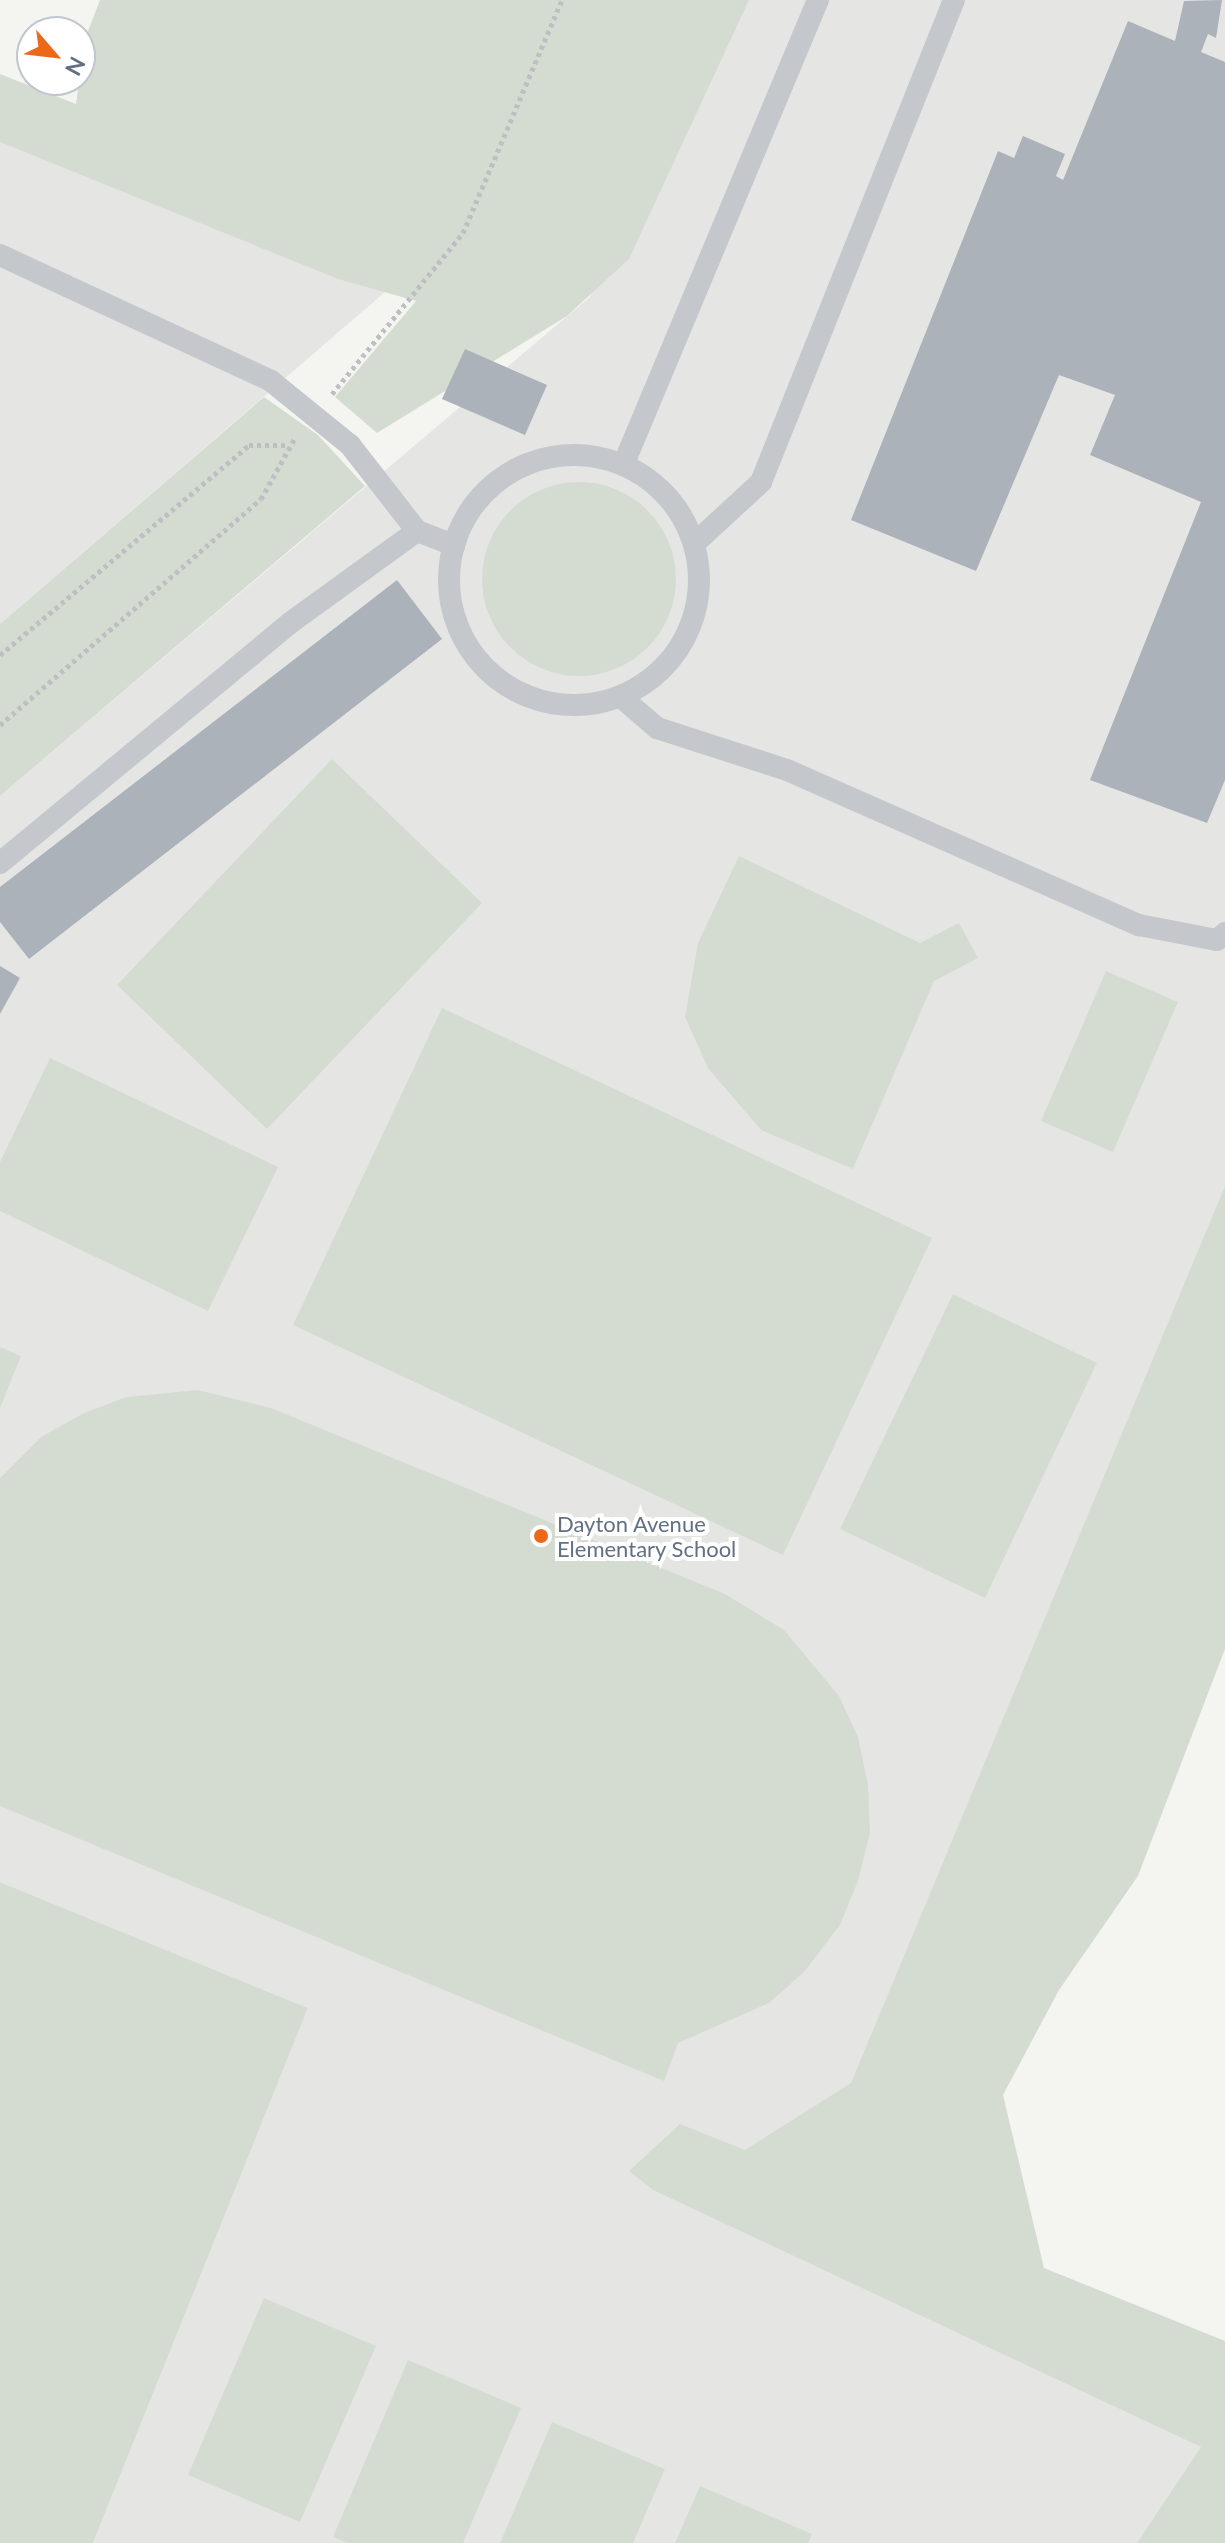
<!DOCTYPE html>
<html>
<head>
<meta charset="utf-8">
<style>
	body { margin:0 }
	#map { position:relative; width:1225px; height:2543px; overflow:hidden; background:#f4f5f1; font-family:Lato,sans-serif }
	div>[style] { position:absolute }
	.built>* { inset:0; background:#e5e6e4 }
	.green>* { inset:0; background:#d4dcd2 }
	.round { border-radius:50% }
	.building>* { inset:0; background:#acb2b9 }
	.path>* { height:5px; margin-top:-2.5px; transform-origin:0; background:repeating-linear-gradient(90deg,#bebfc2 0 4px,transparent 0 8px) }
	.service>* { height:22px; margin:-11px; padding:0 11px; transform-origin:11px; border-radius:11px; background:#c4c7cb }
	.service>.ring { margin:-11px; padding:0; box-sizing:content-box; background:none; border:22px solid #c4c7cb; border-radius:50% }
	.dots>* { width:22px; height:22px; translate:-50% -50%; box-sizing:border-box; border:4px solid #fff; border-radius:50% }
	span { translate:-50% -50%; white-space:nowrap; text-align:center; line-height:1.15; -webkit-text-stroke:8px #fff; paint-order:stroke }
	.poi-label { font-size:22px; color:#627084 }
	.left { translate:0 -50%; text-align:left }
	.north { position:absolute; left:16px; top:16px; width:80px; height:80px; box-sizing:border-box; background:#fff; border:2px solid #c0c6ce; border-radius:50%; rotate:118deg; font-size:22px; font-weight:700; line-height:32px; text-align:center; color:#627084 }
	.north::after { content:''; display:block; margin:auto; width:28px; height:36px; background:#ec691a; clip-path:polygon(50% 0,100% 100%,50% 72%,0 100%) }
</style>
</head>
<body>
<div id="map">
	<div class="built">
		<i style="clip-path:polygon(715px 0,1225px 0,1225px 1190px,799px 2215px,1225px 2419px,1150px 2543px,93px 2543px,308px 2008px,0 1882px,0 796px,590px 297px)"></i>
		<i style="clip-path:polygon(0 87px,421px 261px,0 624px)"></i>
	</div>
	<div class="green">
		<i style="clip-path:polygon(100px 0,749px 0,629px 259px,567px 316px,377px 433px,335px 397px,416px 301px,338px 279px,0 142px,0 74px,76px 104px,85px 39px)"></i>
		<i style="clip-path:polygon(264px 397px,318px 435px,365px 486px,0 796px,0 624px)"></i>
		<i class="round" style="left:482px;top:482px;width:194px;height:194px"></i>
		<i style="clip-path:polygon(332px 759px,482px 903px,267px 1129px,117px 985px)"></i>
		<i style="clip-path:polygon(739px 856px,920px 943px,959px 923px,978px 958px,934px 981px,853px 1169px,761px 1130px,708px 1068px,685px 1017px,698px 943px)"></i>
		<i style="clip-path:polygon(1106px 971px,1178px 1002px,1113px 1152px,1041px 1121px)"></i>
		<i style="clip-path:polygon(442px 1008px,932px 1238px,783px 1555px,293px 1325px)"></i>
		<i style="clip-path:polygon(50px 1058px,278px 1167px,208px 1311px,0 1211px,0 1162px)"></i>
		<i style="clip-path:polygon(1225px 1186px,1225px 1649px,1138px 1876px,1059px 1990px,1003px 2095px,1044px 2268px,1225px 2341px,1225px 2543px,1137px 2543px,1201px 2447px,653px 2190px,629px 2171px,680px 2124px,745px 2150px,851px 2083px)"></i>
		<i style="clip-path:polygon(953px 1294px,1097px 1363px,985px 1598px,840px 1529px)"></i>
		<i style="clip-path:polygon(0 1347px,21px 1356px,0 1408px)"></i>
		<i style="clip-path:polygon(198px 1390px,271px 1408px,725px 1594px,784px 1630px,839px 1696px,858px 1737px,868px 1785px,870px 1833px,858px 1881px,840px 1925px,804px 1972px,769px 2003px,678px 2043px,664px 2081px,0 1806px,0 1478px,41px 1437px,82px 1414px,126px 1397px)"></i>
		<i style="clip-path:polygon(0 1882px,308px 2008px,93px 2543px,0 2543px)"></i>
		<i style="clip-path:polygon(264px 2298px,376px 2346px,300px 2522px,188px 2475px)"></i>
		<i style="clip-path:polygon(408px 2360px,521px 2408px,463px 2543px,348px 2543px,333px 2537px)"></i>
		<i style="clip-path:polygon(552px 2422px,665px 2469px,633px 2543px,500px 2543px)"></i>
		<i style="clip-path:polygon(700px 2486px,812px 2534px,808px 2543px,675px 2543px)"></i>
	</div>
	<div class="building">
		<i style="clip-path:polygon(1222px 0,1216px 38px,1208px 34px,1201px 52px,1225px 62px,1225px 780px,1207px 823px,1090px 780px,1201px 502px,1090px 455px,1115px 395px,1059px 375px,976px 571px,851px 520px,998px 151px,1014px 158px,1023px 136px,1065px 154px,1056px 176px,1063px 180px,1128px 21px,1175px 41px,1184px 1px)"></i>
		<i style="clip-path:polygon(465px 349px,547px 385px,525px 435px,442px 399px)"></i>
		<i style="clip-path:polygon(397px 580px,442px 639px,29px 959px,0 922px,0 887px)"></i>
		<i style="clip-path:polygon(0 966px,20px 978px,0 1014px)"></i>
	</div>
	<div class="path">
		<i style="left:332px;top:394px;width:208px;rotate:-50.9deg"></i>
		<i style="left:463px;top:233px;width:253px;rotate:-67deg"></i>
		<i style="left:0;top:655px;width:326px;rotate:-40.1deg"></i>
		<i style="left:249px;top:445px;width:39px"></i>
		<i style="left:0;top:725px;width:345px;rotate:-40.9deg"></i>
		<i style="left:261px;top:499px;width:70px;rotate:-60.9deg"></i>
	</div>
	<div class="service">
		<i style="left:0;top:255px;width:299px;rotate:24.9deg"></i>
		<i style="left:271px;top:381px;width:102px;rotate:39deg"></i>
		<i style="left:350px;top:445px;width:109px;rotate:52.1deg"></i>
		<i style="left:417px;top:531px;width:40px;rotate:21deg"></i>
		<i class="ring" style="left:449px;top:455px;width:228px;height:228px"></i>
		<i style="left:624px;top:463px;width:502px;rotate:-67.27deg"></i>
		<i style="left:695px;top:543px;width:90px;rotate:-42.7deg"></i>
		<i style="left:761px;top:482px;width:519px;rotate:-68.18deg"></i>
		<i style="left:621px;top:697px;width:48px;rotate:40.7deg"></i>
		<i style="left:657px;top:728px;width:137px;rotate:17.9deg"></i>
		<i style="left:787px;top:770px;width:385px;rotate:23.8deg"></i>
		<i style="left:1139px;top:925px;width:79px;rotate:10.9deg"></i>
		<i style="left:1217px;top:940px;width:11px;rotate:-41deg"></i>
		<i style="left:0;top:863px;width:376px;rotate:-39.6deg"></i>
		<i style="left:290px;top:623px;width:157px;rotate:-35.9deg"></i>
	</div>
	<div class="dots">
		<i style="left:541px;top:1536px;background:#ec691a"></i>
	</div>
	<div class="poi-label">
		<span class="left" style="left:557px;top:1536px">Dayton Avenue<br>Elementary School</span>
	</div>
	<div class="north">N</div>
</div>
</body>
</html>
